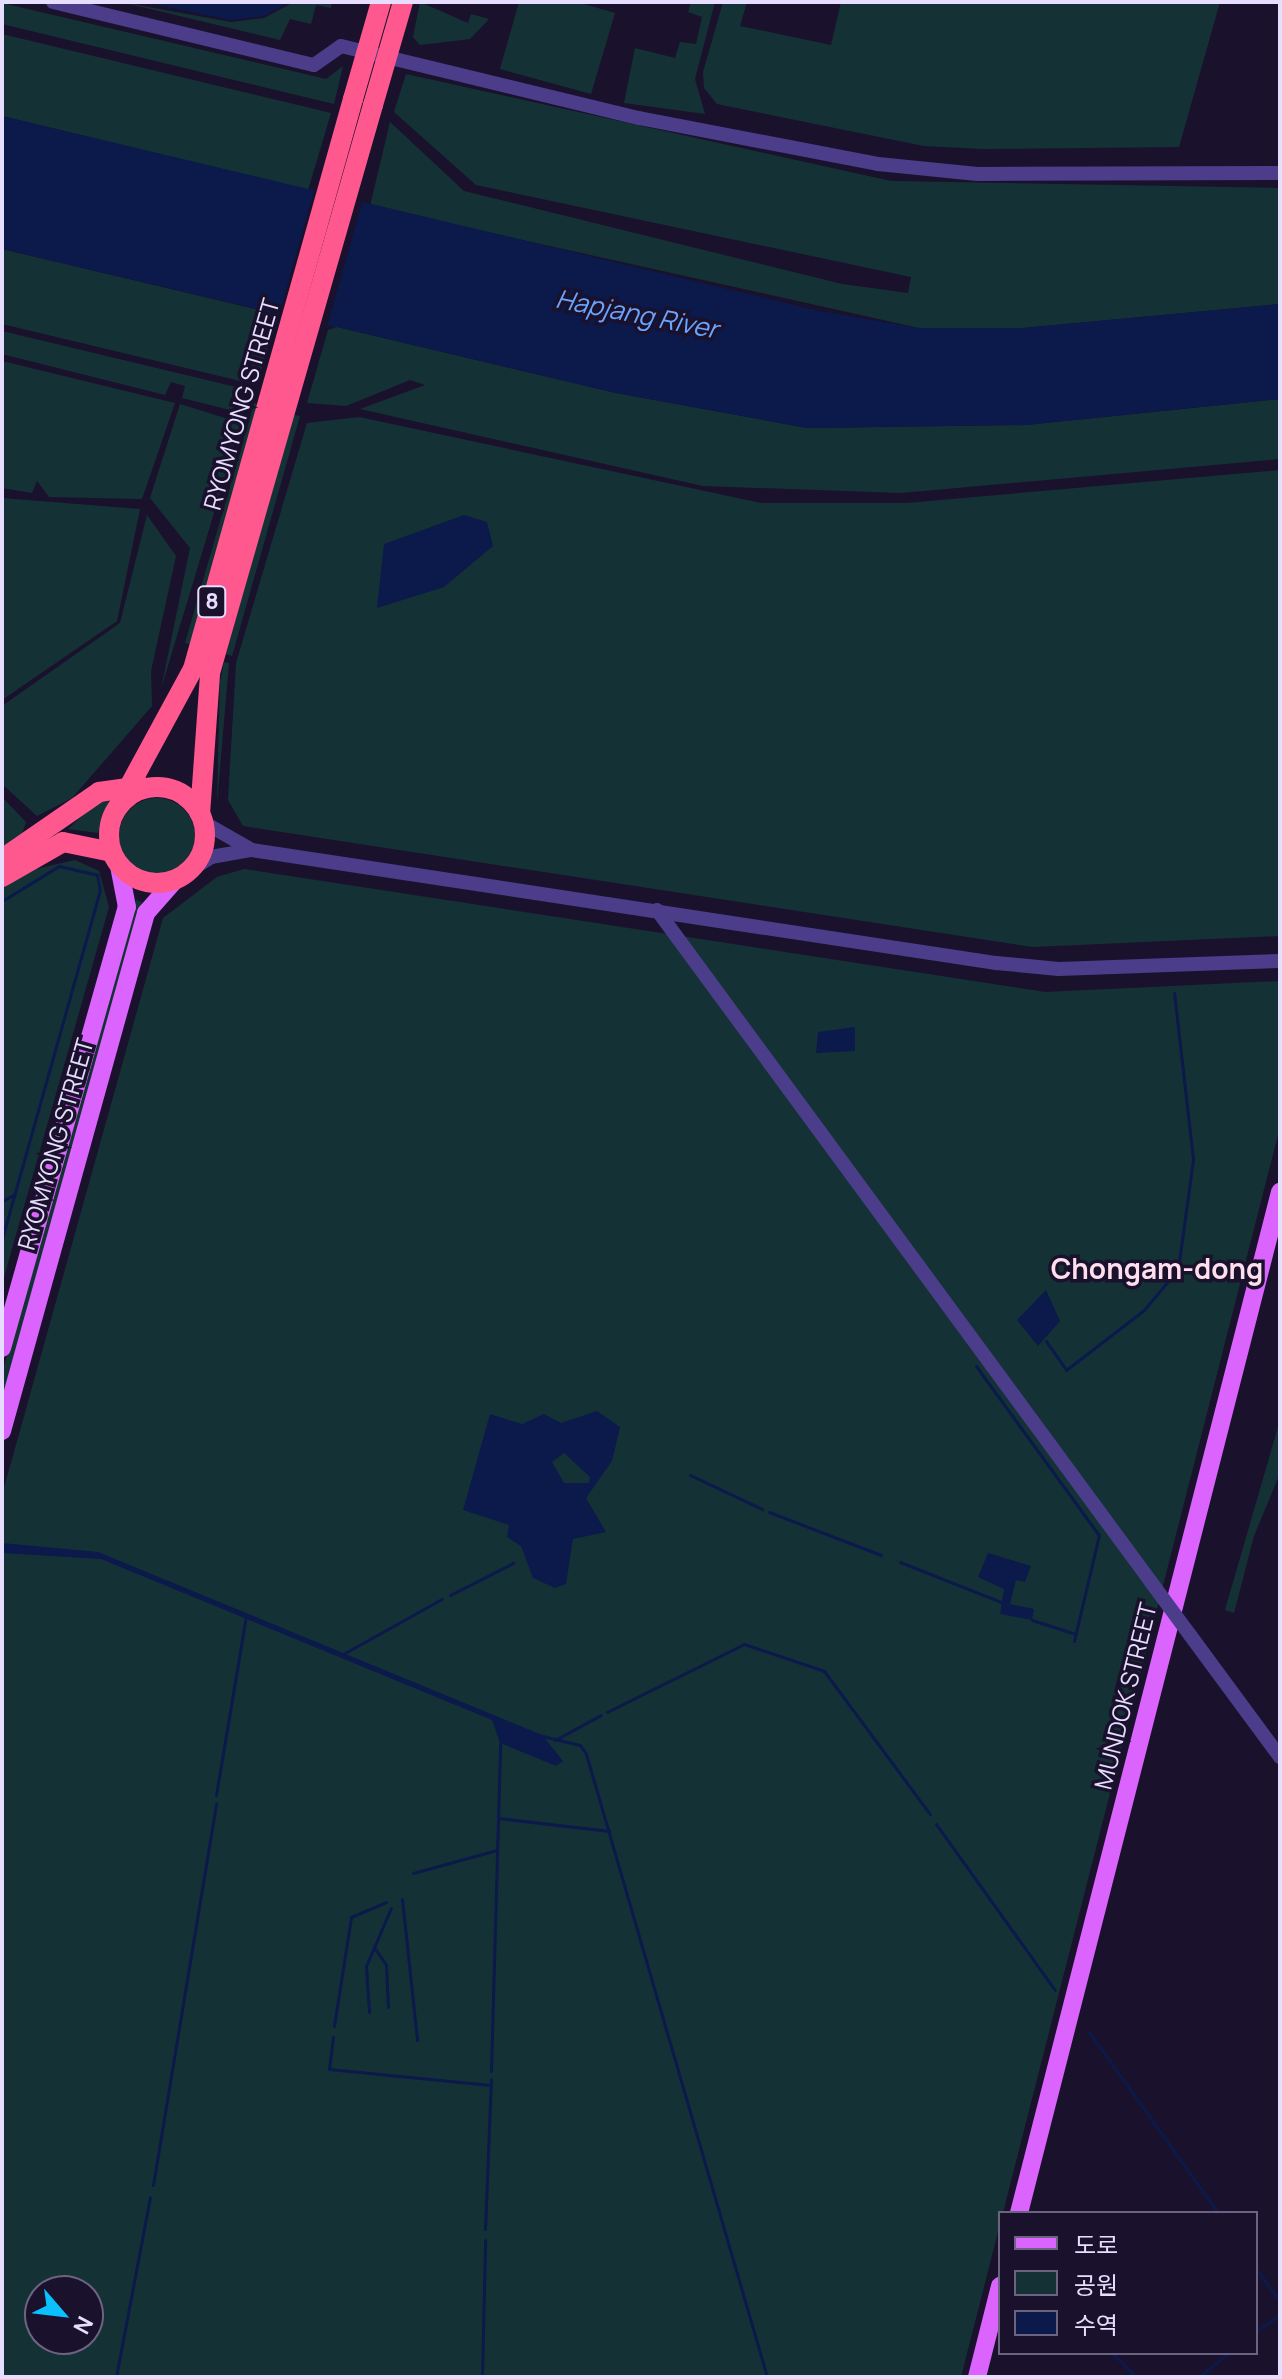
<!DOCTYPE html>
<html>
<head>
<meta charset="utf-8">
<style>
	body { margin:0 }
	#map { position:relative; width:1282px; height:2379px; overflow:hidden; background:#1a122c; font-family:Manrope,"Noto Sans KR",sans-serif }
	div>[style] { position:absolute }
	.green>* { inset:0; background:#143236 }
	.round { border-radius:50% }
	.water>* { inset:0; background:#0b194b }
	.pier>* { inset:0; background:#1a122c }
	.stream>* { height:3px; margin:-1.5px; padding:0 1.5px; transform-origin:1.5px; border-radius:1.5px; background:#0b194b }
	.minor>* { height:14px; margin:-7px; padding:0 7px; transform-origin:7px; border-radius:7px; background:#4c3d8b }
	.major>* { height:18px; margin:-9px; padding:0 9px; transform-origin:9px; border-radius:9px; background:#dc64fe }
	.highway>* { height:20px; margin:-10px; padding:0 10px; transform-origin:10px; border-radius:10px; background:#fe588e }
	.highway>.ring { margin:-10px; padding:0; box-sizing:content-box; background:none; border:20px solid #fe588e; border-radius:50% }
	.minor-bridge>* { height:14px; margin:-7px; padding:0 7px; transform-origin:7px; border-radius:7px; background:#4c3d8b }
	.highway-bridge>* { height:20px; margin:-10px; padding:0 10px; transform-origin:10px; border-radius:10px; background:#fe588e }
	span { translate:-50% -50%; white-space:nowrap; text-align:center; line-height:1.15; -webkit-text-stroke:7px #1a122c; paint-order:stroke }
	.shield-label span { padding:2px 6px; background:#1a122c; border:2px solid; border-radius:6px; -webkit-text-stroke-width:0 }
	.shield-label { font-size:22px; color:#e6ddff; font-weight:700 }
	.street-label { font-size:24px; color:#e6ddff }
	.water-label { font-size:26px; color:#6ba4fe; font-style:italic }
	.quarter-label { font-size:28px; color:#ffdfee; font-weight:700 }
	.frame { position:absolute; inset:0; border:4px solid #e6ddff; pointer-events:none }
	.legend { position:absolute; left:998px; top:2211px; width:260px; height:144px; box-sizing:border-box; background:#1a122c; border:2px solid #6c6380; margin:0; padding:10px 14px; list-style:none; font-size:24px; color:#e6ddff }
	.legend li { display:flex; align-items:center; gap:16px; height:40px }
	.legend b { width:40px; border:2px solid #6c6380 }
	.north { position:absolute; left:24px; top:2275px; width:80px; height:80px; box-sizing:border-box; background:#1a122c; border:2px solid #6c6380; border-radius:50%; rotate:118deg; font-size:22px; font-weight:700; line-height:32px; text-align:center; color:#e6ddff }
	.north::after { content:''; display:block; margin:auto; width:28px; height:36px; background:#0ac0fe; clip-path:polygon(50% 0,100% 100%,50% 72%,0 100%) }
</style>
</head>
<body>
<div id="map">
	<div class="green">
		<i style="clip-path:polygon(121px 2px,231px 22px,264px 18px,294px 2px,332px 2px,331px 8px,316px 5px,311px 24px,290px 19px,280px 40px)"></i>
		<i style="clip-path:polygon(420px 2px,468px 23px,471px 14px,489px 19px,470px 39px,420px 45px,413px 37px)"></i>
		<i style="clip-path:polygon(519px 2px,577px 2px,615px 13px,591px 94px,500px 69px)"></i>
		<i style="clip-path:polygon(691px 2px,715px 2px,695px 79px,705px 114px,624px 103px,635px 48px,675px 58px,680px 42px,696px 44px,702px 17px,688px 12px)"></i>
		<i style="clip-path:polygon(723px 2px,747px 2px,740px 26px,831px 45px,841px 2px,1220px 2px,1179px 147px,982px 149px,924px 146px,717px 104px,704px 88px,703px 72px)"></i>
		<i style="clip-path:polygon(2px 3px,326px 79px,343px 66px,334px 104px,2px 24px)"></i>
		<i style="clip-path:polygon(2px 34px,331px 113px,308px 190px,2px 116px)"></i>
		<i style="clip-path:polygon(406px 74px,891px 181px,1280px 188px,1280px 304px,1023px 328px,919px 328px,370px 206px,390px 122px,464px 191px,842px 284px,908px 293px,911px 277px,476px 185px,394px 112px)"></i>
		<i style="clip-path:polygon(2px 249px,263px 311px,275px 320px,257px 385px,2px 324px)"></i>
		<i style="clip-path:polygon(337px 327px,616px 393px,807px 428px,1026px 425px,1280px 399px,1280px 459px,901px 493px,703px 486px,360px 409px,425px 385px,410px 380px,346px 406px,307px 403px,328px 330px)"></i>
		<i style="clip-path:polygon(2px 331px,240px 388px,241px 393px,234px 411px,182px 398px,185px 386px,171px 382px,165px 395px,2px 354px)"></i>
		<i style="clip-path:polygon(2px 361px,175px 403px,142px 499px,49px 497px,37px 481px,32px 493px,2px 488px)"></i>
		<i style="clip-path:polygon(254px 403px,261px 405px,192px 645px,185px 643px)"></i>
		<i style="clip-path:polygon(180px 404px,241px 423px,161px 689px,190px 548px,150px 498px)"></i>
		<i style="clip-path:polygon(294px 415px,300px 416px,232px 656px,226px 654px)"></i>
		<i style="clip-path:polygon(359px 417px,761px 503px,907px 503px,1280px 470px,1280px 936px,1033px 947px,243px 826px,228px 800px,236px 663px,307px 423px)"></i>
		<i style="clip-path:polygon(2px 498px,140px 509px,117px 621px,2px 700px)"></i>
		<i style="clip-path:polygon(147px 515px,176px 556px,151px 671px,152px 706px,72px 798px,37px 816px,2px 784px,2px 706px,120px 623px)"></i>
		<i style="clip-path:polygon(224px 662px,229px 663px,217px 803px,220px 682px)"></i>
		<i style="clip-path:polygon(2px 797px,26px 822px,22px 834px,2px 847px)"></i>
		<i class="round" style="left:119px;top:798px;width:76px;height:76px"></i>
		<i style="clip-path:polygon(100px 799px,110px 802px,98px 833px,68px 829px)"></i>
		<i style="clip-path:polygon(75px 860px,99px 871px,109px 907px,2px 1284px,2px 887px,36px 869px)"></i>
		<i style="clip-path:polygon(evenodd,244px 869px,1045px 992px,1280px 981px,1280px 1127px,961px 2377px,2px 2377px,2px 1495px,163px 918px,217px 877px,244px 869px,40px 2291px,88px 2291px,88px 2339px,40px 2339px,40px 2291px)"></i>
		<i style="clip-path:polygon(136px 900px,142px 902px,2px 1399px,2px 1373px)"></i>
		<i style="clip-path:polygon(1280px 1420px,1280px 1473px,1254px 1536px,1234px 1613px,1225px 1610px)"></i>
	</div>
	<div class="water">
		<i style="clip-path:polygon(144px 2px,290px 2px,264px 16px,231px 20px)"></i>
		<i style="clip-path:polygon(2px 116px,820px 311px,919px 328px,1023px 328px,1280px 304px,1280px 399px,1026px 425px,807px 428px,616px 393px,337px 327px,275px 320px,257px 309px,2px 249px)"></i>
		<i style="clip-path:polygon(464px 515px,487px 522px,493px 546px,444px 587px,377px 608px,384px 544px)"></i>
		<i style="clip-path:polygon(855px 1027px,855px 1051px,816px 1053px,818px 1032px)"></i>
		<i style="clip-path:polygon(1046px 1290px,1060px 1321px,1038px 1346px,1017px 1320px)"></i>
		<i style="clip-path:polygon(evenodd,597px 1411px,620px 1427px,612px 1461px,586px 1498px,606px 1532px,573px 1539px,566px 1584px,555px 1588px,533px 1578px,521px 1546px,507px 1537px,509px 1525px,463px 1510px,490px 1414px,522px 1424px,544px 1414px,561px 1423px,597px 1411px,564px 1453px,590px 1477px,589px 1483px,564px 1483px,552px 1462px,564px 1453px)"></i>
		<i style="clip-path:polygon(2px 1543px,98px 1552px,542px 1735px,563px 1761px,556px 1766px,500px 1743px,492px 1720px,101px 1559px,2px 1553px)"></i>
		<i style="clip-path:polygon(988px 1553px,1031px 1566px,1025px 1582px,1016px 1580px,1010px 1604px,1034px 1609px,1032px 1620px,1000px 1614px,1004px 1589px,978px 1577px)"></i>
	</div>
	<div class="pier">
		<i style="clip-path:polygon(315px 188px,363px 200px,325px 333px,276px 325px)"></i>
	</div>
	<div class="stream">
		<i style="left:2px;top:901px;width:67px;rotate:-31.6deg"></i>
		<i style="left:59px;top:866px;width:39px;rotate:13deg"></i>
		<i style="left:97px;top:875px;width:15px;rotate:79deg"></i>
		<i style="left:100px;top:890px;width:362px;rotate:105.7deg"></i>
		<i style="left:2px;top:1201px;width:15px;rotate:-28deg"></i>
		<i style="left:1046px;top:1341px;width:35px;rotate:55deg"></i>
		<i style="left:1066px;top:1370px;width:98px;rotate:-37.6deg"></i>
		<i style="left:1144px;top:1310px;width:53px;rotate:-50.3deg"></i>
		<i style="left:1178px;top:1269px;width:111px;rotate:-82.2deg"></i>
		<i style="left:1193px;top:1159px;width:167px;rotate:-96.5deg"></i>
		<i style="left:976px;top:1366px;width:209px;rotate:54deg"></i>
		<i style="left:1099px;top:1535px;width:109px;rotate:103.3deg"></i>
		<i style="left:690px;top:1475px;width:80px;rotate:25.3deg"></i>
		<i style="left:769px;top:1512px;width:120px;rotate:21deg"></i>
		<i style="left:900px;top:1562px;width:109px;rotate:21.6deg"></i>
		<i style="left:450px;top:1595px;width:71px;rotate:-26.9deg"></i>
		<i style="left:1032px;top:1620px;width:46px;rotate:17.7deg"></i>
		<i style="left:343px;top:1654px;width:113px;rotate:-29.1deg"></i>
		<i style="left:607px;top:1712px;width:153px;rotate:-26.4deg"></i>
		<i style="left:744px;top:1644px;width:84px;rotate:18.6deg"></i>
		<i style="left:824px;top:1671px;width:178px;rotate:53.5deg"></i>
		<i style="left:538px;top:1735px;width:43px;rotate:13.4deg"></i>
		<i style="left:580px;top:1745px;width:11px;rotate:56deg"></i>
		<i style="left:586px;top:1754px;width:649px;rotate:73.8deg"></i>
		<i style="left:555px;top:1740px;width:52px;rotate:-28.5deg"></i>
		<i style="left:216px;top:1795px;width:182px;rotate:-80.5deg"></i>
		<i style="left:498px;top:1818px;width:112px;rotate:6.7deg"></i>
		<i style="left:936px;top:1824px;width:204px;rotate:54.4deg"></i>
		<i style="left:413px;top:1873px;width:87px;rotate:-15.3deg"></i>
		<i style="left:402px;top:1899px;width:142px;rotate:83.9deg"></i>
		<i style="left:374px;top:1947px;width:22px;rotate:56deg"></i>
		<i style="left:386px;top:1965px;width:42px;rotate:87.3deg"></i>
		<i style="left:369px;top:2012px;width:46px;rotate:-93.7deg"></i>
		<i style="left:366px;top:1966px;width:63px;rotate:-66.7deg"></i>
		<i style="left:334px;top:2026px;width:110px;rotate:-81.1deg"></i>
		<i style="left:351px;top:1917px;width:38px;rotate:-23deg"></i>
		<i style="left:1089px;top:2032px;width:222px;rotate:54.5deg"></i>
		<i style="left:333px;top:2037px;width:32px;rotate:97deg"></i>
		<i style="left:329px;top:2069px;width:162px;rotate:5.7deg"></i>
		<i style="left:491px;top:2071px;width:328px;rotate:-88.4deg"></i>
		<i style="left:153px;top:2185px;width:387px;rotate:-80.6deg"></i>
		<i style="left:485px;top:2229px;width:150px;rotate:-87.7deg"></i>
		<i style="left:1256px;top:2268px;width:42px;rotate:54.8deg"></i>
		<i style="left:1256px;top:2332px;width:30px;rotate:-37deg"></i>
		<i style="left:1112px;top:2353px;width:34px;rotate:45deg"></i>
		<i style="left:116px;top:2377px;width:183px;rotate:-79.3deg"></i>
		<i style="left:482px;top:2377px;width:137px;rotate:-88.7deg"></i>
		<i style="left:1199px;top:2377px;width:38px;rotate:-40deg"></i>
	</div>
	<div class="minor">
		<i style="left:53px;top:2px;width:268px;rotate:13.6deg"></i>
		<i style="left:314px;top:65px;width:33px;rotate:-35deg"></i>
		<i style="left:341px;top:46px;width:307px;rotate:13.6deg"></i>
		<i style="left:639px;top:118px;width:243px;rotate:10.9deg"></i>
		<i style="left:878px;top:164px;width:100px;rotate:5.7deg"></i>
		<i style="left:978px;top:174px;width:302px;rotate:-0.2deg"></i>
		<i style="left:203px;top:822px;width:56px;rotate:29.7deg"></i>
		<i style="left:252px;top:850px;width:753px;rotate:8.64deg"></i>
		<i style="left:996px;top:963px;width:63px;rotate:5.4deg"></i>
		<i style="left:1059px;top:969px;width:221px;rotate:-2.1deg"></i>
		<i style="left:188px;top:872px;width:27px;rotate:-33deg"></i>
		<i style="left:211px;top:857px;width:41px;rotate:-9.9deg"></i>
		<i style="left:657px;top:910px;width:834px;rotate:53.68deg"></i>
		<i style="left:1190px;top:1635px;width:152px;rotate:53.6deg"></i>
	</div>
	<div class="major">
		<i style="left:2px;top:1348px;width:458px;rotate:-74.2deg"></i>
		<i style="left:127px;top:907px;width:42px;rotate:-101deg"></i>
		<i style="left:2px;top:1431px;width:538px;rotate:-74.46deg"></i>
		<i style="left:146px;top:913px;width:44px;rotate:-48.7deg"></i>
		<i style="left:1019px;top:2213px;width:1054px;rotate:-75.66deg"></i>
		<i style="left:977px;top:2377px;width:94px;rotate:-75.8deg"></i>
	</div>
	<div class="highway">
		<i class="ring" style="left:109px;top:787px;width:76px;height:76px"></i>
		<i style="left:118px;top:807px;width:157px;rotate:-61.5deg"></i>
		<i style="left:193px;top:669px;width:592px;rotate:-74.32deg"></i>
		<i style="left:200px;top:814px;width:141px;rotate:-85.9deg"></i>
		<i style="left:210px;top:673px;width:591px;rotate:-73.99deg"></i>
		<i style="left:2px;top:859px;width:118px;rotate:-34.6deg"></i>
		<i style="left:99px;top:792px;width:42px;rotate:-8.1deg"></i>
		<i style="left:2px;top:877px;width:70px;rotate:-29.8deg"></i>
		<i style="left:63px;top:842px;width:50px;rotate:11.5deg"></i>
	</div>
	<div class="minor-bridge">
		<i style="left:1151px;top:1582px;width:66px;rotate:53.7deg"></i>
	</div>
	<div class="highway-bridge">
		<i style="left:353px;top:99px;width:101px;rotate:-73.9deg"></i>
		<i style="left:373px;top:105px;width:107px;rotate:-73.8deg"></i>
	</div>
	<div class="shield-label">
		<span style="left:212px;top:602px">8</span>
	</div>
	<div class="street-label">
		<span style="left:241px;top:404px;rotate:-74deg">RYOMYONG STREET</span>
		<span style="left:55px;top:1144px;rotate:-74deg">RYOMYONG STREET</span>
		<span style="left:1125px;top:1696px;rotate:-76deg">MUNDOK STREET</span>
	</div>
	<div class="water-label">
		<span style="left:637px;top:314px;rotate:11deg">Hapjang River</span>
	</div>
	<div class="quarter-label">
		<span style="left:1157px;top:1268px">Chongam-dong</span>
	</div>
	<div class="frame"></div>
	<ul class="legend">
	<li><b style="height:10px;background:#dc64fe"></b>도로</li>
	<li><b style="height:22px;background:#143236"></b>공원</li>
	<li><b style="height:22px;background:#0b194b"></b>수역</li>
	</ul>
	<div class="north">N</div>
</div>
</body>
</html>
